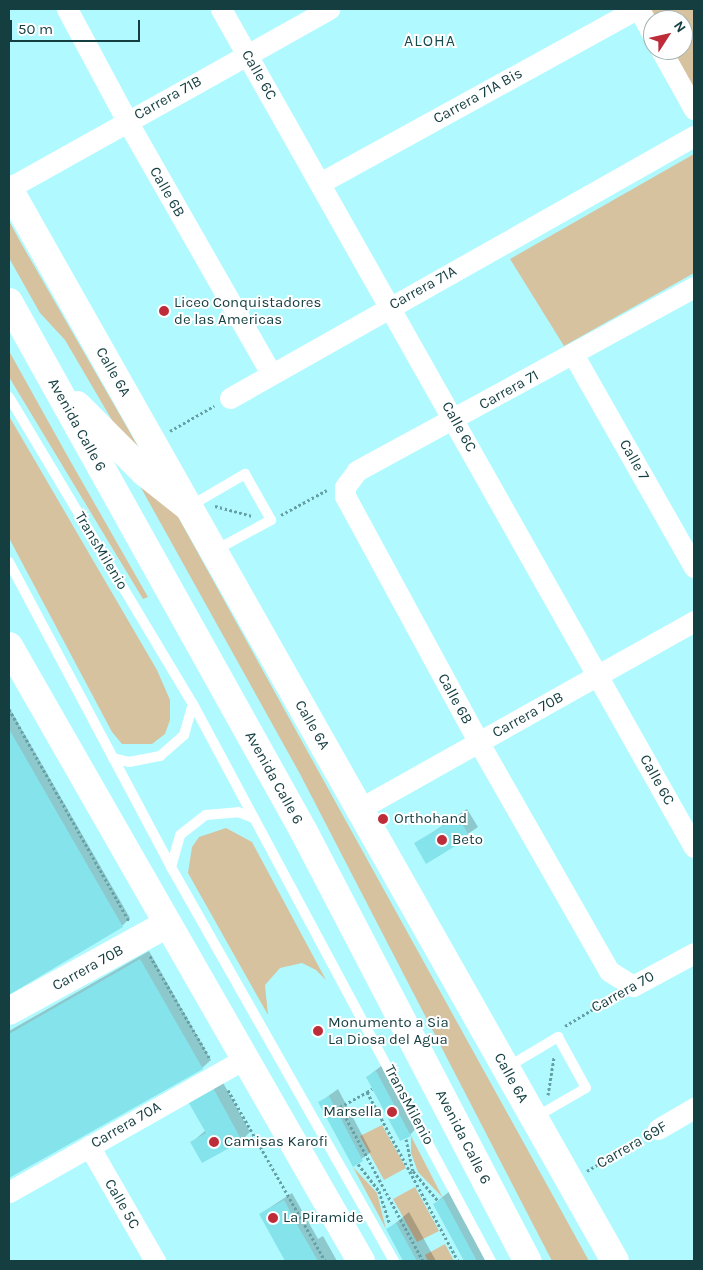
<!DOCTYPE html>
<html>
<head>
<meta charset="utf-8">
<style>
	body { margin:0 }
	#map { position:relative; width:703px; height:1270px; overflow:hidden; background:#b0faff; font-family:Karla,sans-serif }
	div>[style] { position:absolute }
	.green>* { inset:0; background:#d6c29f }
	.shadow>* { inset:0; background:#0003 }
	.building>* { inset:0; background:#85e4eb }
	.path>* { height:3px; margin-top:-1.5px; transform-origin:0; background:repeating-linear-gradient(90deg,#66a0a4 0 2.5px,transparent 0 5px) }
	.lane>* { height:10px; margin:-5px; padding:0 5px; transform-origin:5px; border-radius:5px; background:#fff }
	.street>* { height:21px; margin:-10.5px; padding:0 10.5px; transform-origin:10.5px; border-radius:10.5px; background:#fff }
	.secondary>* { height:28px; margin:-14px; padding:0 14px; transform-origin:14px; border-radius:14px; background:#fff }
	.highway>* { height:28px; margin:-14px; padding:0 14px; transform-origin:14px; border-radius:14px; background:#fff }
	.dots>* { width:14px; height:14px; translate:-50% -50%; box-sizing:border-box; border:2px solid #fff; border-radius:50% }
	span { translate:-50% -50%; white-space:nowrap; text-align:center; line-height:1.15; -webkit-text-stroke:4px #fff; paint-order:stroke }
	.street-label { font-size:15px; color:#153e41 }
	.poi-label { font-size:15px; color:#153e41 }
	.left { translate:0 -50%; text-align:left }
	.right { translate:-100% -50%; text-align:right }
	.neighbourhood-label { font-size:16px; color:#164b4e; letter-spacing:1px }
	.frame { position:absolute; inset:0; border:10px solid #153e41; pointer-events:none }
	.north { position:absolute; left:643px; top:10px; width:50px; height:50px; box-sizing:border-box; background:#fff; border:1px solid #a1b2b3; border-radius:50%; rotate:55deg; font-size:14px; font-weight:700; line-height:20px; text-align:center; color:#153e41 }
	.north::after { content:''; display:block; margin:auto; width:18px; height:22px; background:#bd2c38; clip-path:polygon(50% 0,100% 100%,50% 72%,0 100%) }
	.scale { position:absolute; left:10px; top:20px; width:130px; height:22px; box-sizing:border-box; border:2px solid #153e41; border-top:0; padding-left:6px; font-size:15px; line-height:18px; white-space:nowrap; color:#153e41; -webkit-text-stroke:4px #fff; paint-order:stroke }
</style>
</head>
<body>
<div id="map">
	<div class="green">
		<i style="clip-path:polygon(649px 9px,694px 9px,694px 93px,671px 50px,683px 50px,683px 20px,655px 20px)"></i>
		<i style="clip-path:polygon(694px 154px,694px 273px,564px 346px,510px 259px)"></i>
		<i style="clip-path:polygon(9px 221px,21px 243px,147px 462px,126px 444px,65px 340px,40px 313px,9px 258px)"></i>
		<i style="clip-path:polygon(9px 351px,68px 457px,148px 597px,143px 599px,9px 377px)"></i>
		<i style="clip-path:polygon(9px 416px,157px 670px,170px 700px,170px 720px,165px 734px,152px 744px,122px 744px,112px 732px,9px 538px)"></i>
		<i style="clip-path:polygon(135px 477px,172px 506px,589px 1261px,552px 1261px,300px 774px)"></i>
		<i style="clip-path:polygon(226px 828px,252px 842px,326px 980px,316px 970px,302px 963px,280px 968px,265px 985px,268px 1015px,188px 873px,192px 847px,199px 837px)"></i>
		<i style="clip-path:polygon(382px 1125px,406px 1168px,384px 1180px,360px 1136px)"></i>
		<i style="clip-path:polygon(411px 1136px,443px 1198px,418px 1172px,411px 1153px)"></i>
		<i style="clip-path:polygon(353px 1167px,377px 1193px,386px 1229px)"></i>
		<i style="clip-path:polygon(415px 1187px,439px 1231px,417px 1242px,393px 1199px)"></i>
		<i style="clip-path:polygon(445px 1244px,454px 1261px,428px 1261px,425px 1255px)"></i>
	</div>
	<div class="shadow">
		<i style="clip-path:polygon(9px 707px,130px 918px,122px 926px,9px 994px)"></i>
		<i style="clip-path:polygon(467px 809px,478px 827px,427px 862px,415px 844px)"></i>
		<i style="clip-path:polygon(149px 951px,211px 1060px,202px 1068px,9px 1176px,9px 1031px)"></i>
		<i style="clip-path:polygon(385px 1063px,418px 1126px,410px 1135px,367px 1077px)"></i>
		<i style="clip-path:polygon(220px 1077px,250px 1132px,242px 1140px,203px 1162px,192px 1142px,206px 1130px,188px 1098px)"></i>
		<i style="clip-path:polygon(338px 1089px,371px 1152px,353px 1165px,320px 1102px)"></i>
		<i style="clip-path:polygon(456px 1186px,496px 1261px,465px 1261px,434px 1204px)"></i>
		<i style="clip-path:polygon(292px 1193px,318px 1239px,323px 1236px,337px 1261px,286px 1261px,260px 1214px)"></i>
		<i style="clip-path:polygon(409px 1212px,436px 1261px,404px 1261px,387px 1230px)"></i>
	</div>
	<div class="building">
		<i style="clip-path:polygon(9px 729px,123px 927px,9px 995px)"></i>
		<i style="clip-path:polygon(458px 817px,470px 837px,426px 864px,414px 843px)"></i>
		<i style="clip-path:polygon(140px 959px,203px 1069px,9px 1178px,9px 1034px)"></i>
		<i style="clip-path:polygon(376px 1071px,411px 1136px,400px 1141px,366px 1077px)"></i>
		<i style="clip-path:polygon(211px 1084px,242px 1141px,202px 1163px,190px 1142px,206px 1133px,186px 1098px)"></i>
		<i style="clip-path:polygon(329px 1096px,363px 1161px,353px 1167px,318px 1102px)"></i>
		<i style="clip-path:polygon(443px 1198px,477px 1261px,464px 1261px,433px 1204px)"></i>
		<i style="clip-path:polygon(284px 1200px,295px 1221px,318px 1261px,285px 1261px,259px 1214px)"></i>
		<i style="clip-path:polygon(396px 1223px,417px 1261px,403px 1261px,386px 1229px)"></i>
	</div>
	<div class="path">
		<i style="left:170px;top:431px;width:51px;rotate:-29.6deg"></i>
		<i style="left:215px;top:506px;width:38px;rotate:15deg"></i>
		<i style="left:281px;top:515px;width:52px;rotate:-28.5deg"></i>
		<i style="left:9px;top:709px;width:244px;rotate:60.5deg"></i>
		<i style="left:150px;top:956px;width:119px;rotate:59.8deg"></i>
		<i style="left:565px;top:1026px;width:58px;rotate:-31deg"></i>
		<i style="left:228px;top:1090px;width:197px;rotate:60.4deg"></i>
		<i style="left:367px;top:1092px;width:6px;rotate:-31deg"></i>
		<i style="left:548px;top:1095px;width:38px;rotate:-81deg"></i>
		<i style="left:406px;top:1139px;width:33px;rotate:78deg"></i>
		<i style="left:413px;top:1171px;width:39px;rotate:50deg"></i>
		<i style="left:358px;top:1164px;width:34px;rotate:52deg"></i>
		<i style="left:379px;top:1191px;width:35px;rotate:72deg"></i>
		<i style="left:587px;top:1171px;width:64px;rotate:-31deg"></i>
		<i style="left:423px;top:1261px;width:175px;rotate:-118.3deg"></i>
		<i style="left:340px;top:1107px;width:31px;rotate:-29deg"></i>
		<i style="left:367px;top:1092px;width:192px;rotate:61.7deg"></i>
	</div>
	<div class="lane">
		<i style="left:9px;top:397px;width:358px;rotate:59.1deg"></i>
		<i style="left:193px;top:704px;width:632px;rotate:61.85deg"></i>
		<i style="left:190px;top:506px;width:64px;rotate:-30.2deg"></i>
		<i style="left:245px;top:474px;width:53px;rotate:60.5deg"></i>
		<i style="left:271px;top:520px;width:65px;rotate:151.5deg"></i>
		<i style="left:9px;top:562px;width:345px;rotate:62deg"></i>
		<i style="left:171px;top:867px;width:453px;rotate:60.5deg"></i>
		<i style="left:113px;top:758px;width:16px;rotate:14deg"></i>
		<i style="left:129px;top:762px;width:32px;rotate:-11deg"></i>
		<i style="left:160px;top:756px;width:32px;rotate:-41deg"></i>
		<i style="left:184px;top:735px;width:32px;rotate:-74deg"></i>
		<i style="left:171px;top:867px;width:33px;rotate:-74deg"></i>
		<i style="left:180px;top:835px;width:33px;rotate:-38deg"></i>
		<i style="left:206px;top:815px;width:32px;rotate:-5deg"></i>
		<i style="left:238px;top:812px;width:17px;rotate:21deg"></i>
		<i style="left:506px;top:1068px;width:61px;rotate:-30.8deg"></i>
		<i style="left:558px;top:1037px;width:58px;rotate:61.2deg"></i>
		<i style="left:586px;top:1088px;width:60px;rotate:150deg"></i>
	</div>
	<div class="street">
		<i style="left:67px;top:9px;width:127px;rotate:61.8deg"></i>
		<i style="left:127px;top:121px;width:290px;rotate:60.3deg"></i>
		<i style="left:221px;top:9px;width:962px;rotate:60.56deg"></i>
		<i style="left:639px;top:9px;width:30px;rotate:62deg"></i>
		<i style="left:661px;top:50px;width:68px;rotate:60.8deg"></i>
		<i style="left:320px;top:183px;width:362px;rotate:-28.8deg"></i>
		<i style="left:9px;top:188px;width:367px;rotate:-29.2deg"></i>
		<i style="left:694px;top:287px;width:384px;rotate:151.4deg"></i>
		<i style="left:357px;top:471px;width:20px;rotate:127deg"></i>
		<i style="left:345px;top:487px;width:9px;rotate:90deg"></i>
		<i style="left:345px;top:496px;width:281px;rotate:61.5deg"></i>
		<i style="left:479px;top:743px;width:262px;rotate:60.3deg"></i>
		<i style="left:609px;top:971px;width:28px;rotate:32deg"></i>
		<i style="left:633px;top:986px;width:69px;rotate:-28.4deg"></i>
		<i style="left:573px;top:354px;width:245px;rotate:60.4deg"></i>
		<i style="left:230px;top:398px;width:533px;rotate:-29.45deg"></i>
		<i style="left:361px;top:808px;width:382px;rotate:-29.3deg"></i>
		<i style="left:658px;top:1129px;width:42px;rotate:-30.3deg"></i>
		<i style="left:89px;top:1146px;width:133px;rotate:60.1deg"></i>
		<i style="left:9px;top:1192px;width:270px;rotate:-29.5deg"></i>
	</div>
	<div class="secondary">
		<i style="left:9px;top:189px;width:1231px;rotate:60.52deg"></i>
		<i style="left:9px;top:1011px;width:180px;rotate:-28.8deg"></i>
	</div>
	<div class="highway">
		<i style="left:9px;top:302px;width:604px;rotate:60.89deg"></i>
		<i style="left:303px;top:830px;width:486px;rotate:62.5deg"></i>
		<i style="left:77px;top:405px;width:95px;rotate:45deg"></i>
		<i style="left:144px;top:472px;width:56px;rotate:38.5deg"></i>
		<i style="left:9px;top:646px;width:709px;rotate:60.22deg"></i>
	</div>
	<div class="dots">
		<i style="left:164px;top:311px;background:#bd2c38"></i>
		<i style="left:383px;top:819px;background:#bd2c38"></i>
		<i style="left:442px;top:840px;background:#bd2c38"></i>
		<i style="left:318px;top:1031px;background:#bd2c38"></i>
		<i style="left:392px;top:1112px;background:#bd2c38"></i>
		<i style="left:214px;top:1142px;background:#bd2c38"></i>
		<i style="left:273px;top:1218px;background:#bd2c38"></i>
	</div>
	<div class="street-label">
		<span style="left:259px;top:75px;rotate:60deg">Calle 6C</span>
		<span style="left:478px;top:96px;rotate:-29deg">Carrera 71A Bis</span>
		<span style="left:168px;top:98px;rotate:-29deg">Carrera 71B</span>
		<span style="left:167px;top:192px;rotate:60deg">Calle 6B</span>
		<span style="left:423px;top:288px;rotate:-29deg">Carrera 71A</span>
		<span style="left:113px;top:372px;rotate:60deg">Calle 6A</span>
		<span style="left:509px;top:390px;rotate:-29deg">Carrera 71</span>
		<span style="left:77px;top:425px;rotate:61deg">Avenida Calle 6</span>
		<span style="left:459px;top:427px;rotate:61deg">Calle 6C</span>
		<span style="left:634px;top:460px;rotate:60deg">Calle 7</span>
		<span style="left:101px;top:551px;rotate:59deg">TransMilenio</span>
		<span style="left:455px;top:699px;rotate:61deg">Calle 6B</span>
		<span style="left:528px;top:715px;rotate:-29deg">Carrera 70B</span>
		<span style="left:312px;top:725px;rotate:60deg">Calle 6A</span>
		<span style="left:274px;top:778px;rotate:61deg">Avenida Calle 6</span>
		<span style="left:657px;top:780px;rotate:61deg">Calle 6C</span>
		<span style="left:88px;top:968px;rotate:-29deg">Carrera 70B</span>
		<span style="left:623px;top:992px;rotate:-29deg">Carrera 70</span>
		<span style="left:511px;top:1078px;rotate:61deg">Calle 6A</span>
		<span style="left:409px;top:1105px;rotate:62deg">TransMilenio</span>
		<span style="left:126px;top:1125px;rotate:-30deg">Carrera 70A</span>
		<span style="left:463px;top:1137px;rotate:63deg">Avenida Calle 6</span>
		<span style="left:632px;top:1145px;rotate:-30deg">Carrera 69F</span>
		<span style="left:122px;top:1204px;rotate:60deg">Calle 5C</span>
	</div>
	<div class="poi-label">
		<span class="left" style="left:174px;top:311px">Liceo Conquistadores<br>de las Americas</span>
		<span class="left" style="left:394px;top:819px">Orthohand</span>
		<span class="left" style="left:452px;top:840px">Beto</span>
		<span class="left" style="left:328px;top:1031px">Monumento a Sia<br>La Diosa del Agua</span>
		<span class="right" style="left:382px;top:1112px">Marsella</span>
		<span class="left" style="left:224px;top:1142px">Camisas Karofi</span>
		<span class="left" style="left:283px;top:1218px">La Piramide</span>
	</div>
	<div class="neighbourhood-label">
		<span style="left:430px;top:41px">ALOHA</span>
	</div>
	<div class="frame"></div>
	<div class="north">N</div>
	<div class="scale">50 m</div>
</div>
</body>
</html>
